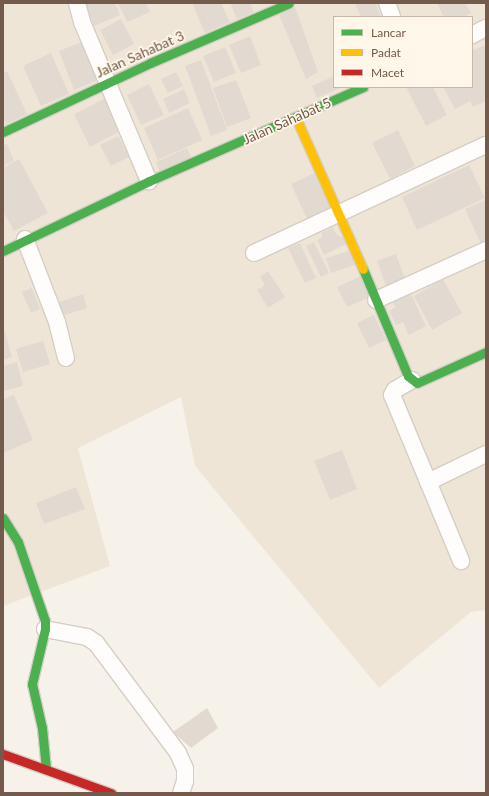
<!DOCTYPE html>
<html>
<head>
<meta charset="utf-8">
<style>
	body { margin:0 }
	#map { position:relative; width:489px; height:796px; overflow:hidden; background:#f6f2e9; font-family:Lato,sans-serif }
	div>[style] { position:absolute }
	.residential>* { inset:0; background:#efe5d6 }
	.building>* { inset:0; background:#e2dad1 }
	.roads { filter:drop-shadow(1px 0 #d4cec6) drop-shadow(-1px 0 #d4cec6) drop-shadow(0 1px #d4cec6) drop-shadow(0 -1px #d4cec6) }
	.street>* { height:16px; margin:-8px; padding:0 8px; transform-origin:8px; border-radius:8px; background:#fefdfc }
	.fast>* { height:9px; margin:-4.5px; padding:0 4.5px; transform-origin:4.5px; border-radius:4.5px; background:#4caf50 }
	.slow>* { height:9px; margin:-4.5px; padding:0 4.5px; transform-origin:4.5px; border-radius:4.5px; background:#ffc107 }
	.jam>* { height:9px; margin:-4.5px; padding:0 4.5px; transform-origin:4.5px; border-radius:4.5px; background:#c62828 }
	span { translate:-50% -50%; white-space:nowrap; text-align:center; line-height:1.15; -webkit-text-stroke:3.5px #fff7e9; paint-order:stroke }
	.street-label { font-size:14px; color:#735a4a }
	.frame { position:absolute; inset:0; border:4px solid #735a4a; pointer-events:none }
	.legend { position:absolute; left:333px; top:16px; width:140px; height:72px; box-sizing:border-box; background:#fff7e9; border:1px solid #c7b8a9; margin:0; padding:5px 7px; list-style:none; font-size:12px; color:#735a4a }
	.legend li { display:flex; align-items:center; gap:8px; height:20px }
	.legend b { width:20px; border:1px solid #c7b8a9 }
</style>
</head>
<body>
<div id="map">
	<div class="residential">
		<i style="clip-path:polygon(evenodd,3px 3px,486px 3px,486px 610px,471px 612px,379px 688px,195px 466px,181px 397px,78px 448px,110px 566px,3px 606px,3px 3px,334px 17px,472px 17px,472px 87px,334px 87px,334px 17px)"></i>
	</div>
	<div class="building">
		<i style="clip-path:polygon(115px 3px,120px 15px,94px 26px,85px 4px)"></i>
		<i style="clip-path:polygon(118px 3px,146px 3px,150px 12px,127px 22px)"></i>
		<i style="clip-path:polygon(192px 3px,221px 3px,230px 22px,205px 33px)"></i>
		<i style="clip-path:polygon(230px 3px,250px 3px,254px 12px,237px 19px)"></i>
		<i style="clip-path:polygon(355px 3px,375px 3px,381px 17px,361px 17px)"></i>
		<i style="clip-path:polygon(437px 3px,465px 3px,471px 13px,464px 17px,444px 17px)"></i>
		<i style="clip-path:polygon(295px 7px,318px 72px,306px 79px,279px 15px)"></i>
		<i style="clip-path:polygon(121px 19px,134px 44px,113px 55px,100px 30px)"></i>
		<i style="clip-path:polygon(250px 36px,261px 65px,241px 73px,229px 45px)"></i>
		<i style="clip-path:polygon(84px 41px,99px 80px,74px 90px,59px 51px)"></i>
		<i style="clip-path:polygon(485px 45px,486px 101px,473px 107px,470px 101px,455px 109px,443px 87px,472px 87px,472px 51px)"></i>
		<i style="clip-path:polygon(225px 47px,236px 73px,214px 82px,203px 56px)"></i>
		<i style="clip-path:polygon(51px 53px,69px 94px,41px 106px,23px 66px)"></i>
		<i style="clip-path:polygon(201px 60px,227px 130px,211px 136px,185px 66px)"></i>
		<i style="clip-path:polygon(7px 71px,27px 114px,6px 124px,3px 117px,3px 73px)"></i>
		<i style="clip-path:polygon(176px 72px,183px 86px,168px 93px,161px 79px)"></i>
		<i style="clip-path:polygon(334px 76px,334px 87px,343px 87px,317px 98px,312px 86px)"></i>
		<i style="clip-path:polygon(236px 80px,251px 118px,227px 127px,213px 88px)"></i>
		<i style="clip-path:polygon(149px 84px,164px 115px,141px 125px,127px 95px)"></i>
		<i style="clip-path:polygon(406px 87px,433px 87px,447px 115px,426px 126px)"></i>
		<i style="clip-path:polygon(184px 89px,190px 103px,169px 113px,163px 99px)"></i>
		<i style="clip-path:polygon(108px 97px,124px 129px,90px 147px,74px 114px)"></i>
		<i style="clip-path:polygon(188px 108px,202px 140px,158px 160px,144px 128px)"></i>
		<i style="clip-path:polygon(398px 130px,415px 166px,390px 179px,372px 143px)"></i>
		<i style="clip-path:polygon(118px 136px,129px 157px,111px 166px,100px 145px)"></i>
		<i style="clip-path:polygon(7px 144px,14px 161px,3px 166px,3px 145px)"></i>
		<i style="clip-path:polygon(187px 148px,192px 159px,160px 173px,156px 162px)"></i>
		<i style="clip-path:polygon(19px 159px,48px 213px,14px 231px,3px 211px,3px 168px)"></i>
		<i style="clip-path:polygon(469px 165px,485px 198px,417px 230px,402px 197px)"></i>
		<i style="clip-path:polygon(314px 173px,330px 208px,307px 219px,291px 184px)"></i>
		<i style="clip-path:polygon(486px 200px,486px 242px,481px 244px,465px 209px)"></i>
		<i style="clip-path:polygon(333px 227px,336px 234px,350px 242px,324px 255px,317px 240px,323px 237px,321px 233px)"></i>
		<i style="clip-path:polygon(314px 242px,329px 273px,321px 277px,306px 246px)"></i>
		<i style="clip-path:polygon(300px 243px,316px 278px,305px 283px,288px 248px)"></i>
		<i style="clip-path:polygon(352px 250px,357px 264px,331px 273px,326px 258px)"></i>
		<i style="clip-path:polygon(396px 254px,405px 279px,386px 286px,377px 261px)"></i>
		<i style="clip-path:polygon(268px 271px,285px 297px,268px 308px,257px 290px,265px 285px,260px 277px)"></i>
		<i style="clip-path:polygon(361px 276px,370px 297px,347px 307px,337px 287px)"></i>
		<i style="clip-path:polygon(443px 279px,462px 313px,432px 330px,414px 296px)"></i>
		<i style="clip-path:polygon(32px 288px,40px 309px,31px 313px,22px 292px)"></i>
		<i style="clip-path:polygon(83px 294px,87px 308px,61px 316px,57px 303px)"></i>
		<i style="clip-path:polygon(411px 294px,426px 326px,409px 335px,403px 322px,396px 325px,389px 311px,396px 307px,393px 302px)"></i>
		<i style="clip-path:polygon(374px 315px,386px 340px,369px 348px,357px 323px)"></i>
		<i style="clip-path:polygon(5px 332px,12px 357px,3px 360px,3px 333px)"></i>
		<i style="clip-path:polygon(43px 341px,50px 364px,23px 372px,16px 349px)"></i>
		<i style="clip-path:polygon(17px 362px,23px 386px,3px 391px,3px 366px)"></i>
		<i style="clip-path:polygon(14px 395px,33px 440px,3px 453px,3px 399px)"></i>
		<i style="clip-path:polygon(342px 450px,357px 489px,330px 500px,314px 461px)"></i>
		<i style="clip-path:polygon(76px 487px,85px 509px,44px 524px,36px 503px)"></i>
		<i style="clip-path:polygon(207px 708px,218px 728px,191px 748px,173px 732px)"></i>
	</div>
	<div class="roads">
		<div class="street">
			<i style="left:77px;top:3px;width:20px;rotate:75deg"></i>
			<i style="left:82px;top:22px;width:173px;rotate:67.2deg"></i>
			<i style="left:387px;top:3px;width:15px;rotate:70deg"></i>
			<i style="left:472px;top:35px;width:16px;rotate:-27deg"></i>
			<i style="left:25px;top:239px;width:89px;rotate:68.9deg"></i>
			<i style="left:57px;top:322px;width:37px;rotate:76deg"></i>
			<i style="left:254px;top:253px;width:256px;rotate:-25deg"></i>
			<i style="left:376px;top:300px;width:121px;rotate:-24.4deg"></i>
			<i style="left:412px;top:380px;width:20px;rotate:150deg"></i>
			<i style="left:395px;top:390px;width:6px;rotate:121deg"></i>
			<i style="left:392px;top:395px;width:180px;rotate:67.4deg"></i>
			<i style="left:428px;top:482px;width:64px;rotate:-25.8deg"></i>
			<i style="left:45px;top:629px;width:43px;rotate:10.8deg"></i>
			<i style="left:87px;top:637px;width:11px;rotate:34deg"></i>
			<i style="left:96px;top:643px;width:137px;rotate:53.3deg"></i>
			<i style="left:178px;top:753px;width:17px;rotate:66deg"></i>
			<i style="left:185px;top:769px;width:12px;rotate:90deg"></i>
			<i style="left:185px;top:781px;width:13px;rotate:108deg"></i>
		</div>
		<div class="fast">
			<i style="left:3px;top:132px;width:162px;rotate:-25.1deg"></i>
			<i style="left:150px;top:63px;width:151px;rotate:-23.3deg"></i>
			<i style="left:3px;top:251px;width:162px;rotate:-25.6deg"></i>
			<i style="left:149px;top:181px;width:234px;rotate:-23.7deg"></i>
			<i style="left:363px;top:269px;width:116px;rotate:67.2deg"></i>
			<i style="left:408px;top:376px;width:11px;rotate:38deg"></i>
			<i style="left:417px;top:383px;width:76px;rotate:-24.2deg"></i>
			<i style="left:3px;top:518px;width:28px;rotate:58deg"></i>
			<i style="left:18px;top:542px;width:83px;rotate:71.1deg"></i>
			<i style="left:45px;top:621px;width:8px;rotate:90deg"></i>
			<i style="left:45px;top:629px;width:57px;rotate:103.3deg"></i>
			<i style="left:32px;top:684px;width:45px;rotate:77.2deg"></i>
			<i style="left:42px;top:728px;width:41px;rotate:84.4deg"></i>
		</div>
		<div class="slow">
			<i style="left:296px;top:118px;width:165px;rotate:66.1deg"></i>
		</div>
		<div class="jam">
			<i style="left:3px;top:754px;width:115px;rotate:19.9deg"></i>
		</div>
	</div>
	<div class="street-label">
		<span style="left:140px;top:54px;rotate:-24deg">Jalan Sahabat 3</span>
		<span style="left:287px;top:121px;rotate:-24deg">Jalan Sahabat 5</span>
	</div>
	<div class="frame"></div>
	<ul class="legend">
	<li><b style="height:5px;background:#4caf50"></b>Lancar</li>
	<li><b style="height:5px;background:#ffc107"></b>Padat</li>
	<li><b style="height:5px;background:#c62828"></b>Macet</li>
	</ul>
</div>
</body>
</html>
